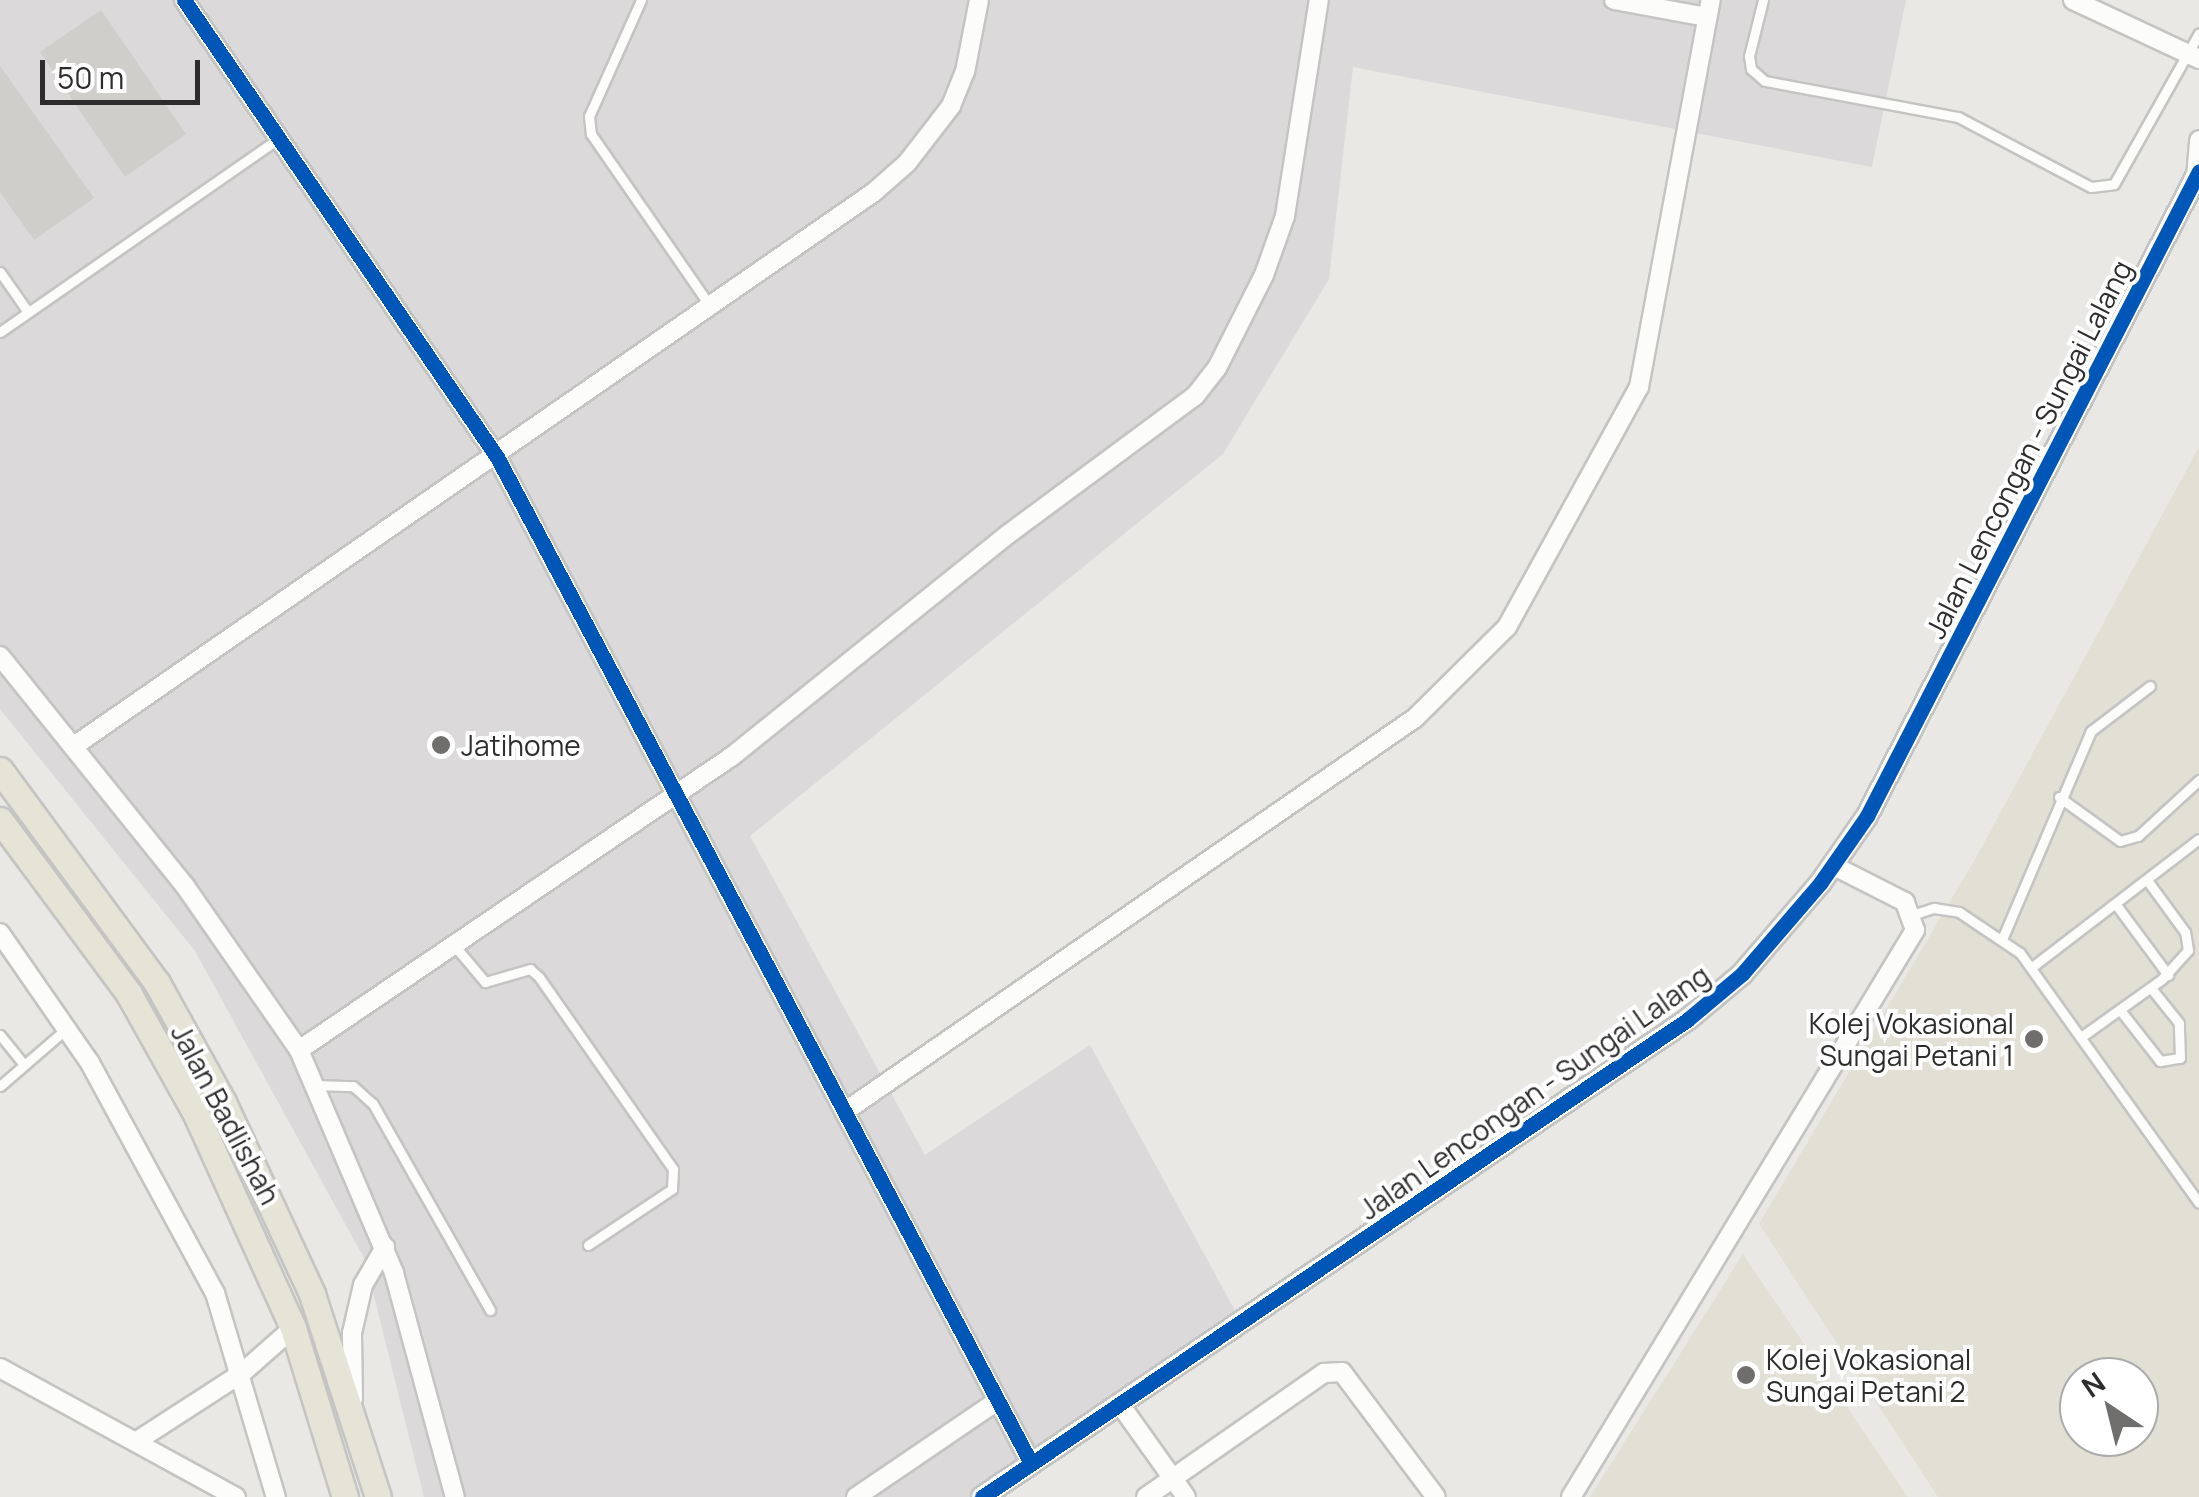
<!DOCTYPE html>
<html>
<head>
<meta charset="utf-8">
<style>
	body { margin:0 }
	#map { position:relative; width:2199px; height:1497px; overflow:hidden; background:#e9e8e4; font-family:Manrope,sans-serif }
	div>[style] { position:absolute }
	.industrial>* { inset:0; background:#dbd9da }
	.education>* { inset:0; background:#e2e0d4 }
	.building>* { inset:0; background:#cfceca }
	.roads { filter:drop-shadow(2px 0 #c4c4c3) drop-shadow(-2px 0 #c4c4c3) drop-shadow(0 2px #c4c4c3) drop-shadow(0 -2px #c4c4c3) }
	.service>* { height:9px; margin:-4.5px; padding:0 4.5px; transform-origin:4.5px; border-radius:4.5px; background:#fcfcfb }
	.minor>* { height:18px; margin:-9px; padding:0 9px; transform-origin:9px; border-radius:9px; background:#fcfcfb }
	.tertiary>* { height:20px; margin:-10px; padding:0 10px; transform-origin:10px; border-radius:10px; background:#fcfcfb }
	.primary>* { height:25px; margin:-12.5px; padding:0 12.5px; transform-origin:12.5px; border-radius:12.5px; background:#e6e4d7 }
	.cycleway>* { height:15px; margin:-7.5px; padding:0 7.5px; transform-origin:7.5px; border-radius:7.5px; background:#0057b8 }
	.dots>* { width:28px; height:28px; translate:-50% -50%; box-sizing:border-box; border:5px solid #fff; border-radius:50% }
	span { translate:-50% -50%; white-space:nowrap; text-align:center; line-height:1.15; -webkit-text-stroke:8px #fff; paint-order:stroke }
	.street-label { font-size:28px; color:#2d2d2d }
	.poi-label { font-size:28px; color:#2d2d2d }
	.left { translate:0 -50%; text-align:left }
	.right { translate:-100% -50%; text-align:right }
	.north { position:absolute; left:2059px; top:1357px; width:100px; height:100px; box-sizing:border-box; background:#fff; border:2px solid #ababab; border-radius:50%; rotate:325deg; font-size:28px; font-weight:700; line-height:40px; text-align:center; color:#2d2d2d }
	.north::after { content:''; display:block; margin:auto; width:35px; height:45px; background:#6f6e6d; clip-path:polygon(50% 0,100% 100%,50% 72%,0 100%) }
	.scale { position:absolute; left:40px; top:60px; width:160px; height:45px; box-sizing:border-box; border:5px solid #2d2d2d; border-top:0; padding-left:12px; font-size:30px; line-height:35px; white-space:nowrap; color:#2d2d2d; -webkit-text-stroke:8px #fff; paint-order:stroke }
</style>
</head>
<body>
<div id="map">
	<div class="industrial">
		<i style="clip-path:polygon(0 0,1906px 0,1872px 167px,1353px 67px,1329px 279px,1223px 454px,750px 836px,925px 1155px,1090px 1045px,1244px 1327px,991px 1497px,424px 1497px,365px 1260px,195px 951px,0 709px)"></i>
	</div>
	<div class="education">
		<i style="clip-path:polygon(evenodd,2199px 447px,2199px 1497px,1938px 1497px,1759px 1224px,1978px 854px,2199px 447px,2079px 1377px,2139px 1377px,2139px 1437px,2079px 1437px,2079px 1377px)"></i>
		<i style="clip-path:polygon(1743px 1254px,1908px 1497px,1590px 1497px)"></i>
	</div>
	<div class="building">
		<i style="clip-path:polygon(101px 10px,186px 134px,125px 177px,40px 52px)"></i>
		<i style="clip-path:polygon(0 66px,94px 198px,34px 240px,0 192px)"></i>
	</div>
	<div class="roads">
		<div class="service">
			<i style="left:641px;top:0;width:127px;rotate:114.1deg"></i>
			<i style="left:589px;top:116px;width:18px;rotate:84deg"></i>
			<i style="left:591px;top:134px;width:209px;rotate:55.3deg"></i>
			<i style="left:1763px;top:0;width:58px;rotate:104deg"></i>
			<i style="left:1749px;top:56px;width:13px;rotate:81deg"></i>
			<i style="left:1751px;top:69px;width:18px;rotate:41deg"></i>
			<i style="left:1765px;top:81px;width:196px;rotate:10.6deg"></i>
			<i style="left:1958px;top:117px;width:150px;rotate:27.8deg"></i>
			<i style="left:2091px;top:187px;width:23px;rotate:-7deg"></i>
			<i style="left:2114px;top:184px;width:173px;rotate:-60.6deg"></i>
			<i style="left:0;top:272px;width:49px;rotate:55deg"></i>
			<i style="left:0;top:332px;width:340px;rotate:-34.8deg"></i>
			<i style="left:2059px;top:797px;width:75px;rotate:35.8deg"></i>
			<i style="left:2120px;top:841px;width:19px;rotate:-16deg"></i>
			<i style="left:2138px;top:836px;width:83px;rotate:-42.6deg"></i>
			<i style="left:2117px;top:906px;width:86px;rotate:53.5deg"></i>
			<i style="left:1915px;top:914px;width:20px;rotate:-18deg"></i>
			<i style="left:1934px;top:908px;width:25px;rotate:9deg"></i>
			<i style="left:1959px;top:912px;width:73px;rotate:33.9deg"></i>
			<i style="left:2020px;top:953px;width:307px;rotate:54.4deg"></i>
			<i style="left:2003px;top:937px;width:224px;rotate:-66.9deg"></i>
			<i style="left:2091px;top:731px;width:74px;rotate:-37.3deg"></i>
			<i style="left:453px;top:944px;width:50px;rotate:49.9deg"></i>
			<i style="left:485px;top:982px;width:47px;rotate:-16.1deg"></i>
			<i style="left:530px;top:969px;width:12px;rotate:42deg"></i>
			<i style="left:539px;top:977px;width:234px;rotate:55.1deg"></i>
			<i style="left:673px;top:1169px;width:20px;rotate:93deg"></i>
			<i style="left:672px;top:1189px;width:101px;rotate:146.3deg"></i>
			<i style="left:2032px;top:967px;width:210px;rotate:-37.5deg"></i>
			<i style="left:2120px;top:1010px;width:65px;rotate:51.9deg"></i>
			<i style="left:2160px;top:1061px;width:20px;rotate:-9deg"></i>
			<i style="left:2180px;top:1058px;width:35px;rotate:-92deg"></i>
			<i style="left:2179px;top:1023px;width:45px;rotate:-128.7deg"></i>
			<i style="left:0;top:1035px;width:38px;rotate:51deg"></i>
			<i style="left:2081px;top:1037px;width:100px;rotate:-35.6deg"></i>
			<i style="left:2162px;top:979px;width:39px;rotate:-48deg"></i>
			<i style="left:2188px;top:950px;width:18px;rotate:-99deg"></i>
			<i style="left:2185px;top:932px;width:64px;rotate:-126.2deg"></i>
			<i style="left:315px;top:1085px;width:38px;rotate:2deg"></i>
			<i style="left:353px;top:1086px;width:27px;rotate:42deg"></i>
			<i style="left:373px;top:1104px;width:237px;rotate:60.4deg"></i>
			<i style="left:0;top:1086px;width:87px;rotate:-40.8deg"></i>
		</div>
		<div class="minor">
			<i style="left:184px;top:0;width:554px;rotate:55.59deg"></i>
			<i style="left:497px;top:457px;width:1139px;rotate:62.04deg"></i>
			<i style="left:1614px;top:0;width:95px;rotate:10.4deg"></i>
			<i style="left:2073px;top:0;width:139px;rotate:25.1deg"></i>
			<i style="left:2196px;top:177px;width:37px;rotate:-85deg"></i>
			<i style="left:0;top:656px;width:295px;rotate:51.2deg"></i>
			<i style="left:185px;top:886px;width:200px;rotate:55.2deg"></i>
			<i style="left:299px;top:1050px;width:242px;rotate:66.9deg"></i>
			<i style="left:394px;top:1273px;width:232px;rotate:74.8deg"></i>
			<i style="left:74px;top:746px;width:973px;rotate:-34.7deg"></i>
			<i style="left:874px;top:192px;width:44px;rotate:-41.3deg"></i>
			<i style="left:907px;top:163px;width:72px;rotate:-52.3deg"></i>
			<i style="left:951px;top:106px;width:37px;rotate:-68deg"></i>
			<i style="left:965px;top:72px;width:73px;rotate:-79deg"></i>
			<i style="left:0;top:933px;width:158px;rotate:55.3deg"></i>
			<i style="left:90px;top:1063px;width:262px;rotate:61.5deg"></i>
			<i style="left:215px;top:1293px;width:213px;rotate:73.4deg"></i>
			<i style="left:299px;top:1050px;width:522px;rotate:-34.15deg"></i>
			<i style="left:731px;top:757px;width:354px;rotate:-38.8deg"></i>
			<i style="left:1007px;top:535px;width:234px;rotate:-36.5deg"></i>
			<i style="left:1195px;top:396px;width:36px;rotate:-52deg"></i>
			<i style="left:1217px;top:368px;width:104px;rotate:-63.2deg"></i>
			<i style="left:1264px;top:275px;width:63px;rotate:-70.4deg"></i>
			<i style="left:1285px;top:216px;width:219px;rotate:-81.1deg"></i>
			<i style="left:847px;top:1110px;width:690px;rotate:-34.61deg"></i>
			<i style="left:1415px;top:718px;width:129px;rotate:-44.7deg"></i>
			<i style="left:1507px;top:627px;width:274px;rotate:-61.2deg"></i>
			<i style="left:1639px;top:387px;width:394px;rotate:-79.5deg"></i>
			<i style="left:0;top:1368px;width:269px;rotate:28.7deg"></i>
			<i style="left:353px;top:1399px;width:66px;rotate:-90.9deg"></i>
			<i style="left:352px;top:1333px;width:49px;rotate:-77.1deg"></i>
			<i style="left:363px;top:1285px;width:44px;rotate:-59.9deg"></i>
			<i style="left:1119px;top:1403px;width:115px;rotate:54.5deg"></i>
			<i style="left:140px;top:1439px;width:121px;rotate:-32.9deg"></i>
			<i style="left:242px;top:1373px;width:68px;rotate:-41.4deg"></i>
			<i style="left:856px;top:1497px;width:169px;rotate:-34.2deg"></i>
			<i style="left:1146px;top:1497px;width:217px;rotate:-34.9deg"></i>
			<i style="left:1324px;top:1373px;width:18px;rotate:-3deg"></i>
			<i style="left:1342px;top:1372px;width:156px;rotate:53.1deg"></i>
			<i style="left:1571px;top:1497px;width:663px;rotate:-58.75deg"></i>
			<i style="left:1915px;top:930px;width:30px;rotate:-110deg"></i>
			<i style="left:1905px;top:902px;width:80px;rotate:-153.1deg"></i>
		</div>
		<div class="tertiary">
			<i style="left:982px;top:1497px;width:851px;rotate:-34.08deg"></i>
			<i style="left:1687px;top:1020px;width:72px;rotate:-39.9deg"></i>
			<i style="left:1742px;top:974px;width:121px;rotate:-49.3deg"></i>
			<i style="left:1821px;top:882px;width:80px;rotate:-55.1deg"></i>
			<i style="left:1867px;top:816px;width:725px;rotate:-62.76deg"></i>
		</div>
		<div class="primary">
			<i style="left:0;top:770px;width:265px;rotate:53.6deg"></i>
			<i style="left:157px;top:983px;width:136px;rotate:61deg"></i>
			<i style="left:223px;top:1102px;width:212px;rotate:65.1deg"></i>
			<i style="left:312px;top:1294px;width:213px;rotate:72deg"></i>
			<i style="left:0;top:820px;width:217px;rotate:53.4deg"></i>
			<i style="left:129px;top:994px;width:137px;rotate:60.8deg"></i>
			<i style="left:196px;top:1114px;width:235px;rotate:65.6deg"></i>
			<i style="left:293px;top:1328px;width:177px;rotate:72.9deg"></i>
		</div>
	</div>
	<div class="cycleway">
		<i style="left:184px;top:0;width:554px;rotate:55.59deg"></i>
		<i style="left:497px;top:457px;width:1139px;rotate:62.04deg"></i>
		<i style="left:982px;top:1497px;width:851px;rotate:-34.08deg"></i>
		<i style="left:1687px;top:1020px;width:72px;rotate:-39.9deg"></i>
		<i style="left:1742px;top:974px;width:121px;rotate:-49.3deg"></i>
		<i style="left:1821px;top:882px;width:80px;rotate:-55.1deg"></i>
		<i style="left:1867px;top:816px;width:725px;rotate:-62.76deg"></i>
	</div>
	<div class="dots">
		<i style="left:441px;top:745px;background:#6f6e6d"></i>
		<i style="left:2034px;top:1039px;background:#6f6e6d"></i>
		<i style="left:1746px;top:1375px;background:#6f6e6d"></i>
	</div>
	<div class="street-label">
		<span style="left:2028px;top:449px;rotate:-63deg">Jalan Lencongan - Sungai Lalang</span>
		<span style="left:1534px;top:1092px;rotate:-35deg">Jalan Lencongan - Sungai Lalang</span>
		<span style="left:226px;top:1114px;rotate:62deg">Jalan Badlishah</span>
	</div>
	<div class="poi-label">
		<span class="left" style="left:461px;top:745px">Jatihome</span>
		<span class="right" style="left:2014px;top:1039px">Kolej Vokasional<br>Sungai Petani 1</span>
		<span class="left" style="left:1766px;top:1375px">Kolej Vokasional<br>Sungai Petani 2</span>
	</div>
	<div class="north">N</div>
	<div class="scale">50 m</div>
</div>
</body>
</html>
